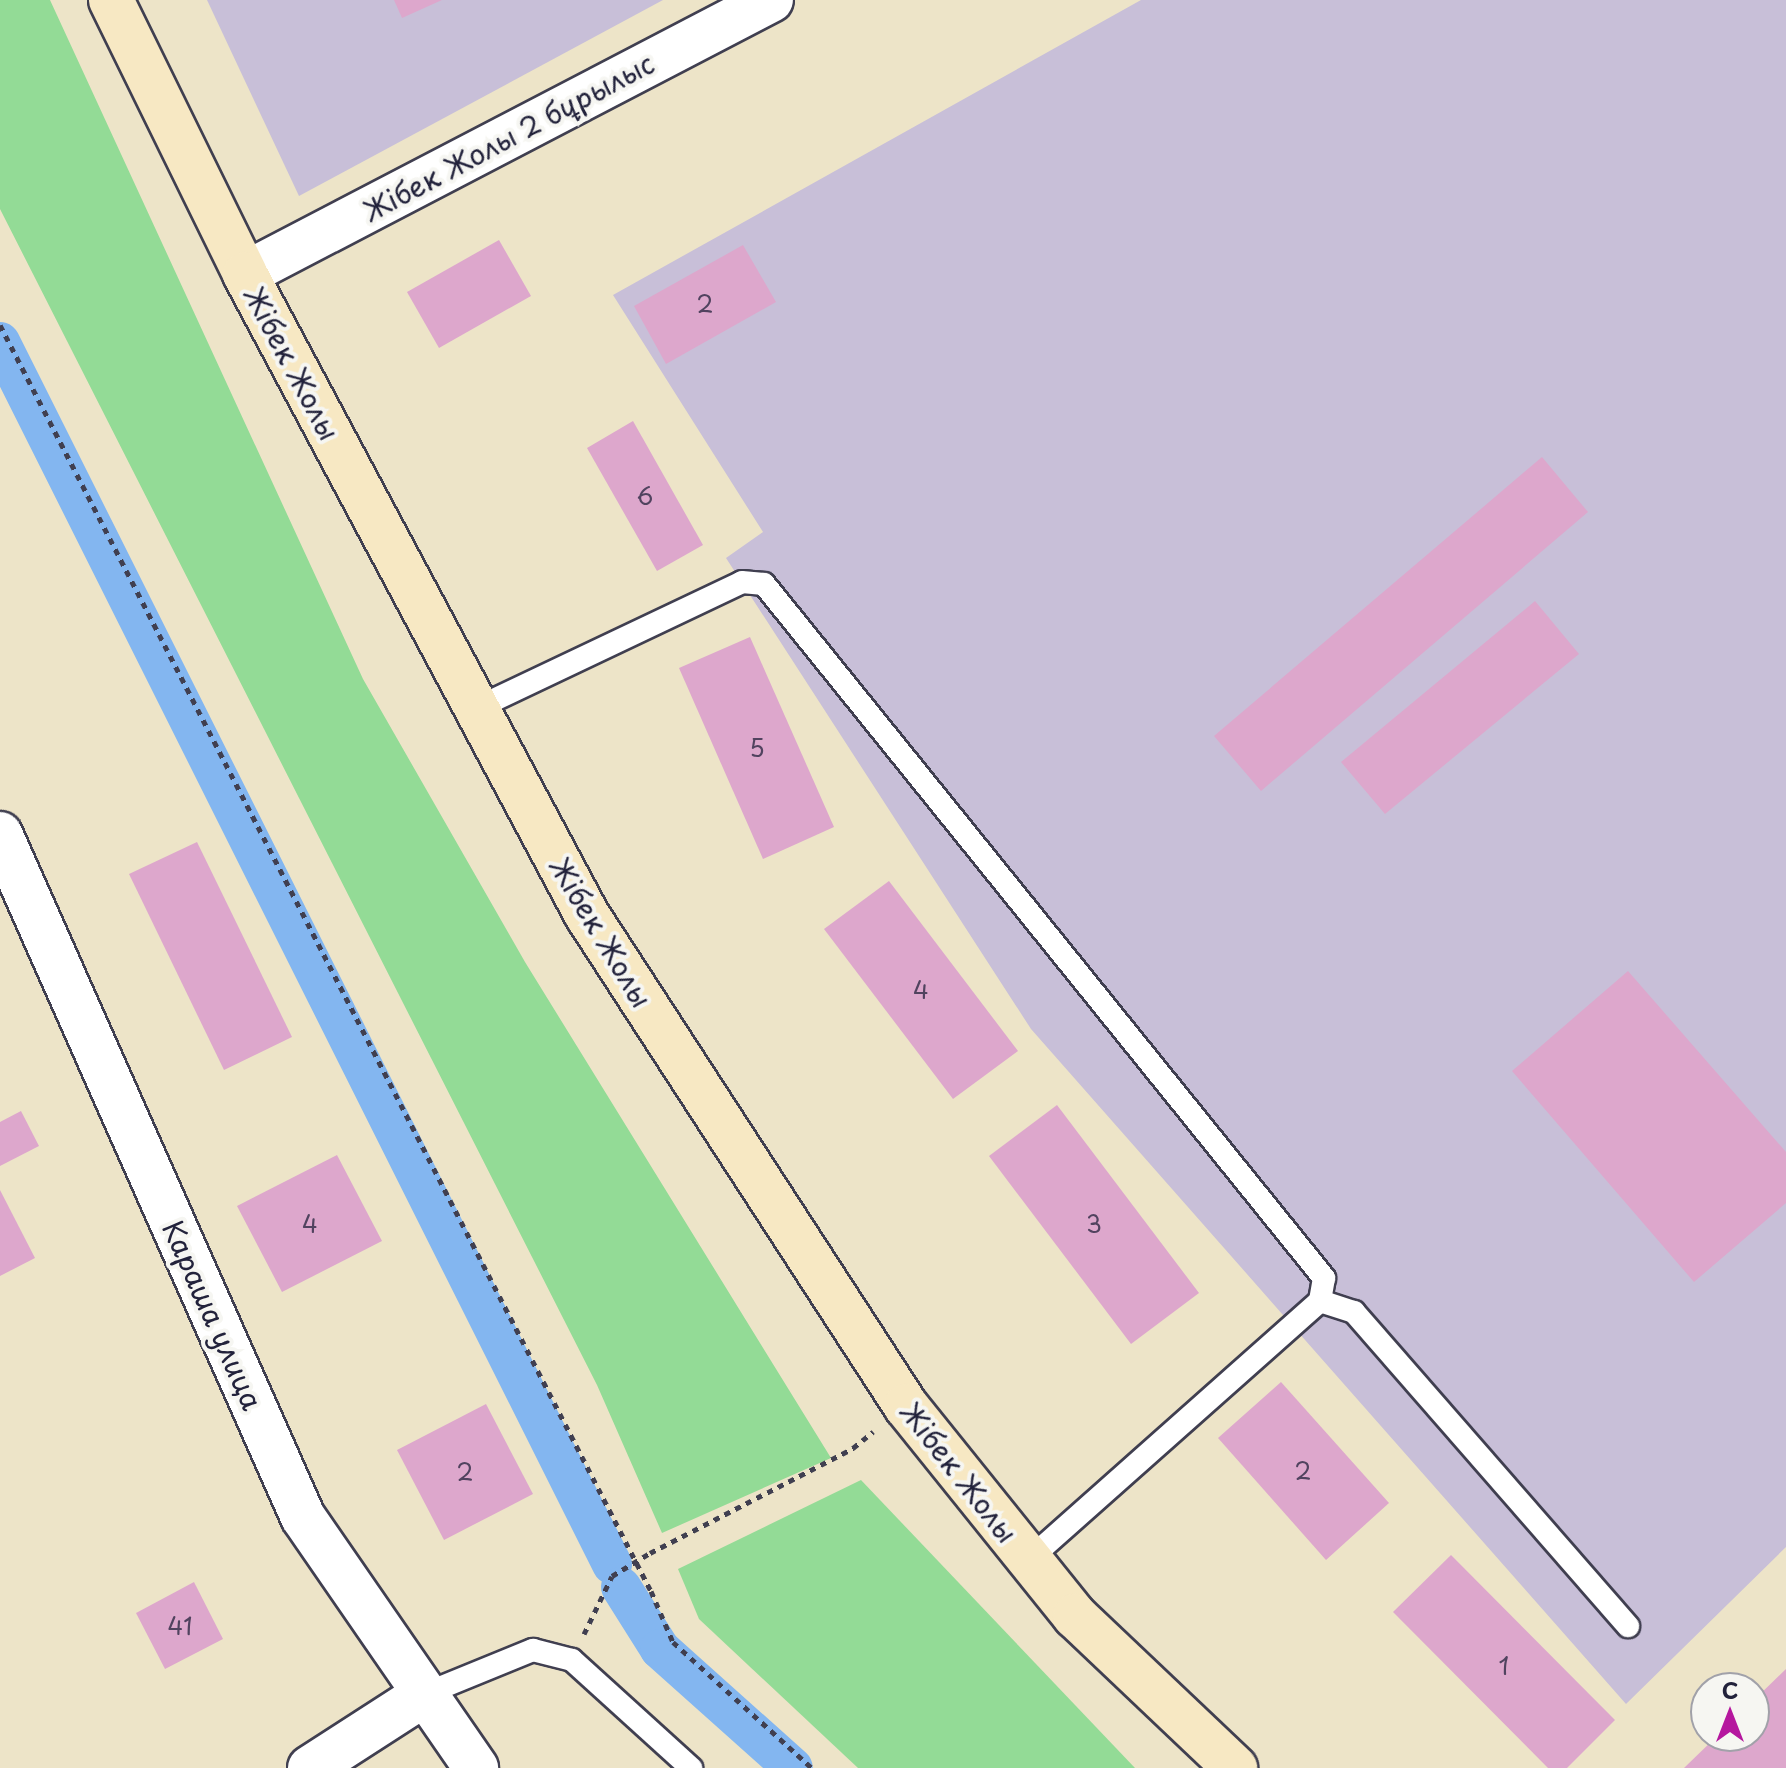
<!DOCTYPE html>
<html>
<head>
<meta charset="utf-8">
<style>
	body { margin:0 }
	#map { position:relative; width:1786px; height:1768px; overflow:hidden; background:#ede4c8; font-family:"Playpen Sans",sans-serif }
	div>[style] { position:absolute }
	.industrial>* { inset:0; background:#c8bfd8 }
	.green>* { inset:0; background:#93db96 }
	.canal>* { height:40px; margin:-20px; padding:0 20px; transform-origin:20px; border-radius:20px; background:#83b6f0 }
	.building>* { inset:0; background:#dda7cc }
	.path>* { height:5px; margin-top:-2.5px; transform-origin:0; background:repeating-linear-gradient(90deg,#403f50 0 6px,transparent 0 12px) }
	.roads { filter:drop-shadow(2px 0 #403f50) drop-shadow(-2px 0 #403f50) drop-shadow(0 2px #403f50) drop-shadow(0 -2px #403f50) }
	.lane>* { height:22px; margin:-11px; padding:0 11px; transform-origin:11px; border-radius:11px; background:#fff }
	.street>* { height:44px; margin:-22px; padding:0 22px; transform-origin:22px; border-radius:22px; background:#fff }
	.secondary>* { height:44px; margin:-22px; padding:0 22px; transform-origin:22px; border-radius:22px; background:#f7e8c3 }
	.path-bridge>* { height:5px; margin-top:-2.5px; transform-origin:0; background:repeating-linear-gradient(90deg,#403f50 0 6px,transparent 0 12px) }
	span { translate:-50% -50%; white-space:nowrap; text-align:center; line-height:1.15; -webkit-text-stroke:8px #f6f6f2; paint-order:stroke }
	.number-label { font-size:24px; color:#51435f }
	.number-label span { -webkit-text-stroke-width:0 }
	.street-label { font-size:28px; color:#22223b }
	.north { position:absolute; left:1690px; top:1672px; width:80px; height:80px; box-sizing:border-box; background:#f6f6f2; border:2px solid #a1a1a9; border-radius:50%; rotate:0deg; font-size:22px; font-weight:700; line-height:32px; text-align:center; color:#22223b }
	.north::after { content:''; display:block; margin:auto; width:28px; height:36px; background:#b5179e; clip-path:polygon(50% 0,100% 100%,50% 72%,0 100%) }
</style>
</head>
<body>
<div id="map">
	<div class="industrial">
		<i style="clip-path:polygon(207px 0,663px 0,299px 196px)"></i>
		<i style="clip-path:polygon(1141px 0,1786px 0,1786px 1547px,1626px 1704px,1031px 1029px,726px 558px,763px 532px,613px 295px)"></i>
	</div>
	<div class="green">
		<i style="clip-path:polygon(0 0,50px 0,363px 679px,525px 962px,831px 1458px,662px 1533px,597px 1385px,0 209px)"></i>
		<i style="clip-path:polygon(861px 1480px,1135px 1768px,858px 1768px,699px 1619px,678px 1569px)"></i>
	</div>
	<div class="canal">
		<i style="left:0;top:342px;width:1367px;rotate:63.4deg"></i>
		<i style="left:621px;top:1587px;width:73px;rotate:57.8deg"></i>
		<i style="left:660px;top:1649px;width:178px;rotate:41.8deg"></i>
	</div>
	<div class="building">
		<i style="clip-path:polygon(394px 0,442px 0,402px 18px)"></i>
		<i style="clip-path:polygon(499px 240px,531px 296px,439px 348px,407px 292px)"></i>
		<i style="clip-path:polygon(743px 245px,776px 302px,666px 364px,634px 306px)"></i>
		<i style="clip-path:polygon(633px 421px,703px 545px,657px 571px,587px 448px)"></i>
		<i style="clip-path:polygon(1542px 457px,1588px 512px,1261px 791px,1214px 736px)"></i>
		<i style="clip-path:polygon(1535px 601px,1579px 654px,1385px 814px,1341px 762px)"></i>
		<i style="clip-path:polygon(750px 637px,834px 827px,763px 859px,679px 668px)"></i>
		<i style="clip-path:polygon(197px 842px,292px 1037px,224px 1070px,129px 874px)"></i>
		<i style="clip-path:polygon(889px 881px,1018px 1051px,953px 1099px,824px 929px)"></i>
		<i style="clip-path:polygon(1628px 971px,1786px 1152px,1786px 1203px,1694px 1282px,1512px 1071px)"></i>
		<i style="clip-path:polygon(1057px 1105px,1199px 1293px,1131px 1344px,989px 1156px)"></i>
		<i style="clip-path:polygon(21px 1111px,39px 1146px,0 1166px,0 1122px)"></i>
		<i style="clip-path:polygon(337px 1155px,382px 1241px,282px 1292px,237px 1206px)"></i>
		<i style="clip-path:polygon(0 1190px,35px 1258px,0 1276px)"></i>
		<i style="clip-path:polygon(1281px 1382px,1389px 1503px,1326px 1560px,1218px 1438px)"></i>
		<i style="clip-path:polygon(486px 1404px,533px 1494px,444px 1540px,397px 1450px)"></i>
		<i style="clip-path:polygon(1451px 1555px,1615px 1720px,1567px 1768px,1548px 1768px,1393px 1612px)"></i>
		<i style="clip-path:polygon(194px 1582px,223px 1639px,165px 1669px,136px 1613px)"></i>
		<i style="clip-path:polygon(1786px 1669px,1786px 1768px,1684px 1768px,1717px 1736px,1754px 1736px,1754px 1700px)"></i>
	</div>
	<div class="path">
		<i style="left:0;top:325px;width:1424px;rotate:62.79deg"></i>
		<i style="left:651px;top:1591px;width:56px;rotate:66.7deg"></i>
		<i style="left:673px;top:1642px;width:188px;rotate:42.2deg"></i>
		<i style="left:650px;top:1553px;width:229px;rotate:-27.3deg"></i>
		<i style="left:853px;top:1448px;width:26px;rotate:-39deg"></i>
		<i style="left:584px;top:1634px;width:64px;rotate:-64.2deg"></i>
	</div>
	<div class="roads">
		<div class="lane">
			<i style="left:477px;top:708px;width:293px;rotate:-25.4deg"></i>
			<i style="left:742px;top:582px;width:22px;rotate:5deg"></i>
			<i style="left:764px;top:584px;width:892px;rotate:51.1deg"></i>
			<i style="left:1324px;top:1278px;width:23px;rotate:100deg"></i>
			<i style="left:1320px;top:1301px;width:389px;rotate:138.4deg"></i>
			<i style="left:1320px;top:1301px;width:36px;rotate:18deg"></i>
			<i style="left:1354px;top:1312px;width:417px;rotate:48.9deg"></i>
			<i style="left:425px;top:1694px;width:117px;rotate:-22.2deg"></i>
			<i style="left:533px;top:1650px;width:40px;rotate:14.4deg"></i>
			<i style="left:572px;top:1660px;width:161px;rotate:42.2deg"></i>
		</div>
		<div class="street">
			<i style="left:245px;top:274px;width:593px;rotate:-27.52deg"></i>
			<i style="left:0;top:834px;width:747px;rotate:66.08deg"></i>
			<i style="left:303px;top:1517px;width:305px;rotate:55.4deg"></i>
			<i style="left:310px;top:1768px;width:137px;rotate:-32.8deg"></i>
		</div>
		<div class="secondary">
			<i style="left:111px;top:0;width:305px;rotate:63.9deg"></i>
			<i style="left:245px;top:274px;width:727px;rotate:61.92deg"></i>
			<i style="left:587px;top:915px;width:586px;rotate:56.99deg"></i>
			<i style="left:906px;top:1406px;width:270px;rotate:51.2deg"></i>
			<i style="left:1075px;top:1616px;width:221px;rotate:43.5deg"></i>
		</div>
	</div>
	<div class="path-bridge">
		<i style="left:612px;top:1576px;width:44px;rotate:-31.2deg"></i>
	</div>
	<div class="number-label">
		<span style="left:705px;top:304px">2</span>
		<span style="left:645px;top:496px">6</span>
		<span style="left:757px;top:748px">5</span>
		<span style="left:921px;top:990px">4</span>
		<span style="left:310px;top:1224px">4</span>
		<span style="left:1094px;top:1224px">3</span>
		<span style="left:1303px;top:1471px">2</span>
		<span style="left:465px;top:1472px">2</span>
		<span style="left:180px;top:1626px">41</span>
		<span style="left:1504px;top:1666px">1</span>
	</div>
	<div class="street-label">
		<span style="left:508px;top:137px;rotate:-28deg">Жібек Жолы 2 бұрылыс</span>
		<span style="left:292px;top:363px;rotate:62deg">Жібек Жолы</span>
		<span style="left:601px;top:932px;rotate:59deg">Жібек Жолы</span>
		<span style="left:213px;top:1315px;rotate:66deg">Караша улица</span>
		<span style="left:959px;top:1472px;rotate:52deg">Жібек Жолы</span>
	</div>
	<div class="north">С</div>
</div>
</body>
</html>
